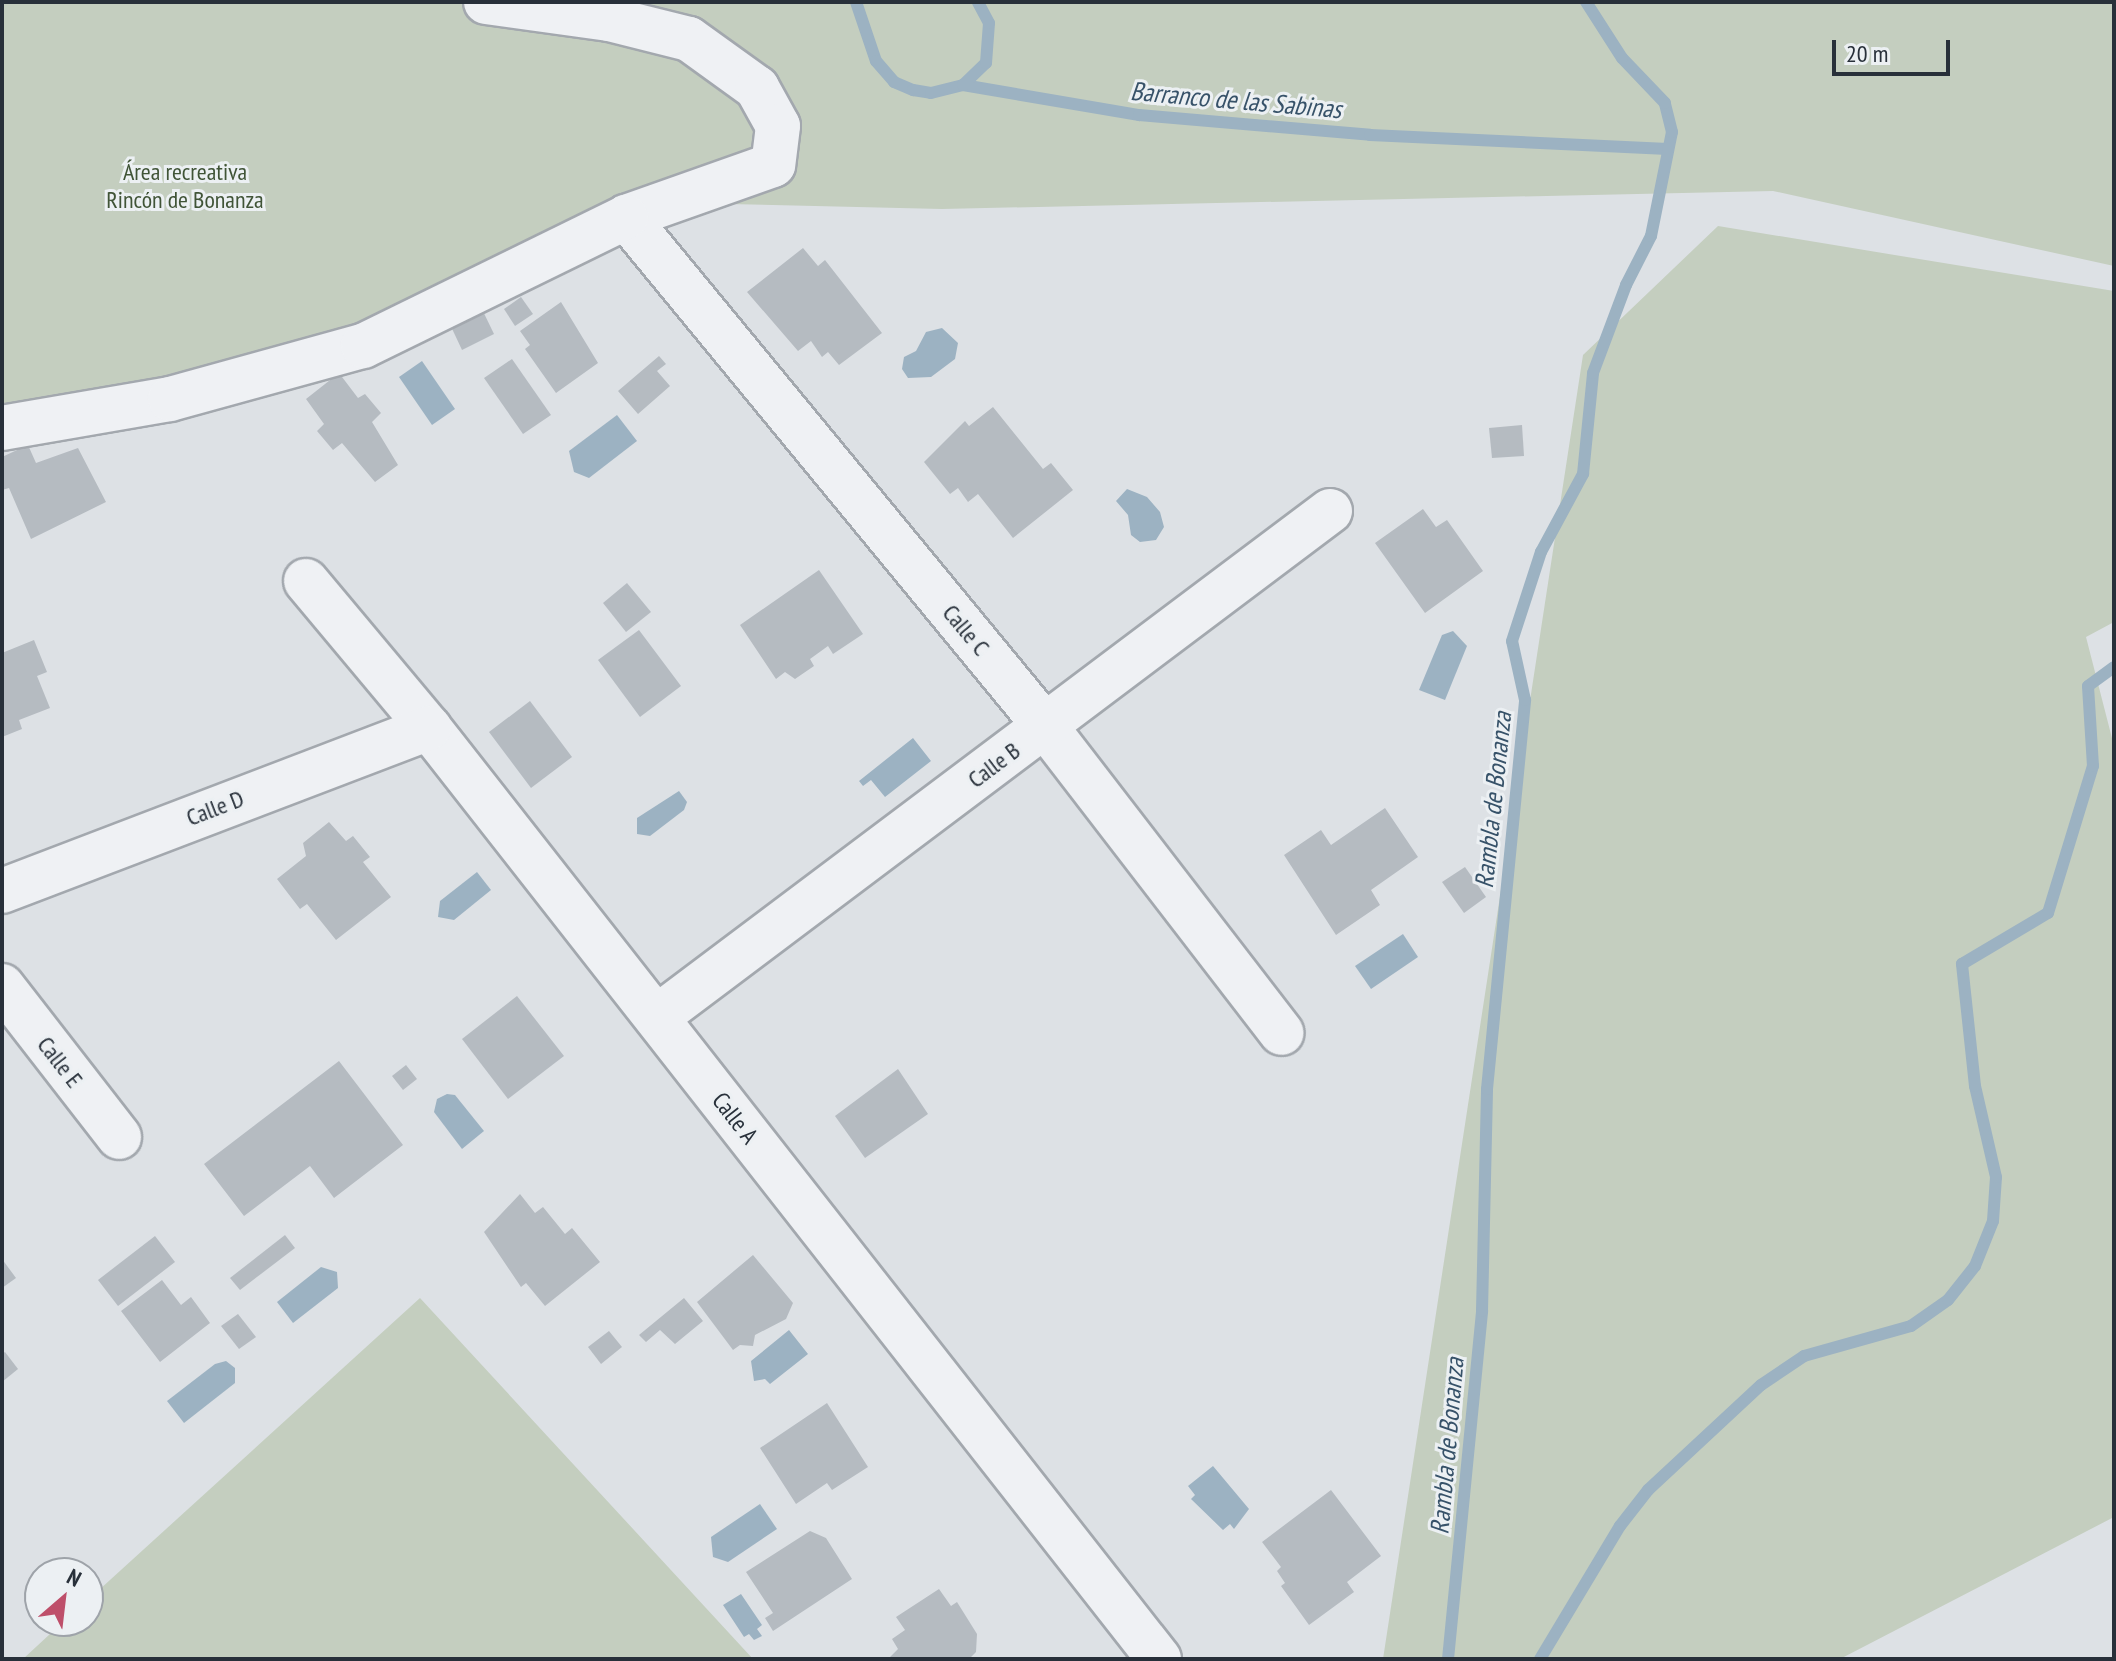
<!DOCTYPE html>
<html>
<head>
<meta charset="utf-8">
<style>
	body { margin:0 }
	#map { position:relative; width:2116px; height:1661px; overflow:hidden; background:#dde1e5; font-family:"PT Sans Narrow",sans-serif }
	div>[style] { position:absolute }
	.green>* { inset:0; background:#c4cebf }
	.water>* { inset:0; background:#9cb2c2 }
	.stream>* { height:12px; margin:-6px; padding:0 6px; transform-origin:6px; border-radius:6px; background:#9cb2c2 }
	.building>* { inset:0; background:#b5bbc1 }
	.roads { filter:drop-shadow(2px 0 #a3a8ae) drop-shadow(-2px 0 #a3a8ae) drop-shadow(0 2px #a3a8ae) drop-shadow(0 -2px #a3a8ae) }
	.minor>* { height:44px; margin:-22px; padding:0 22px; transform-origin:22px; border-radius:22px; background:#eff1f4 }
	span { translate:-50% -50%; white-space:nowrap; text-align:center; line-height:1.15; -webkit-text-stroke:6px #ecf0f3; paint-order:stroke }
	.park-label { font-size:24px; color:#405437 }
	.street-label { font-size:24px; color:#28303a }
	.water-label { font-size:26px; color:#375269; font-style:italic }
	.frame { position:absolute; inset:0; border:4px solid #28303a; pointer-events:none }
	.north { position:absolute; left:24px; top:1557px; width:80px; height:80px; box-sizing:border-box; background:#ecf0f3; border:2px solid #9ea3a9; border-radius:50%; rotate:28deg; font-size:22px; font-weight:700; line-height:32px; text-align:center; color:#28303a }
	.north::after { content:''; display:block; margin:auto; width:28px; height:36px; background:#be4f6a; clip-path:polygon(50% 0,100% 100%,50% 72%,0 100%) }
	.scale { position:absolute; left:1832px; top:40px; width:118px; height:36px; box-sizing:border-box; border:4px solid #28303a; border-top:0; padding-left:10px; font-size:24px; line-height:28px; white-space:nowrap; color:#28303a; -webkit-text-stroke:6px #ecf0f3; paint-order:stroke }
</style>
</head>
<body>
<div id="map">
	<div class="green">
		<i style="clip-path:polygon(2px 2px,2114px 2px,2114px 266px,1773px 191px,942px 209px,728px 204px,2px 445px)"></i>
		<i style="clip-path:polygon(1718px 226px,2114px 291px,2114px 622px,2086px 637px,2114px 746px,2114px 1517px,1840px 1659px,1383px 1659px,1583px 355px)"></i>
		<i style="clip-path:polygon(420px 1298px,753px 1659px,23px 1659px,64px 1621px,88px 1621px,88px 1600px)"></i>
	</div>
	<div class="water">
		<i style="clip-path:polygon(942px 328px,958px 343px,955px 359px,931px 377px,908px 378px,902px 369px,904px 357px,916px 351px,926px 332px)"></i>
		<i style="clip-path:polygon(422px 361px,455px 409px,432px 425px,399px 377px)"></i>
		<i style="clip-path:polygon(617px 415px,637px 441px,589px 478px,574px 472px,569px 451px)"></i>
		<i style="clip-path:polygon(1127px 489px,1147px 497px,1160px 512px,1164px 527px,1156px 540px,1140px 542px,1131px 535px,1128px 515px,1116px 501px)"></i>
		<i style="clip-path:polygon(1453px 631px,1467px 646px,1445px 700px,1419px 690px,1442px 635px)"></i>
		<i style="clip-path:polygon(913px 738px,931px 761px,885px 797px,871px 780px,863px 786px,859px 781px)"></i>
		<i style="clip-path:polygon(679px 791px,687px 802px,684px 810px,650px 836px,637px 834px,637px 818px)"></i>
		<i style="clip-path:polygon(477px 872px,491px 890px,454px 920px,438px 917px,440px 901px)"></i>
		<i style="clip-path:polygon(1403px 934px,1418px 957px,1371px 989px,1355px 966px)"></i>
		<i style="clip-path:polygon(447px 1094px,455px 1095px,484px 1131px,462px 1149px,434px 1112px,437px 1099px)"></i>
		<i style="clip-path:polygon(321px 1267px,337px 1272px,338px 1288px,293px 1323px,277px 1302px)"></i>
		<i style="clip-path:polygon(789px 1330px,808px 1354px,770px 1384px,765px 1379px,754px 1381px,751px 1361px)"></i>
		<i style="clip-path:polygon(226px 1361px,235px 1368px,235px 1383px,184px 1423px,167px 1401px,215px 1364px)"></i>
		<i style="clip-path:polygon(1213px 1466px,1249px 1509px,1234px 1529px,1230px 1524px,1223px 1530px,1191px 1499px,1195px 1495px,1188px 1486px)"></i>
		<i style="clip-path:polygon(760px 1504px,777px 1529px,728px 1562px,713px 1557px,711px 1537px)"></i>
		<i style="clip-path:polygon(741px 1594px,762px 1625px,757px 1629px,762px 1636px,754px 1640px,749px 1634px,744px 1637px,723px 1605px)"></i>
	</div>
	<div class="stream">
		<i style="left:856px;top:2px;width:62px;rotate:71.3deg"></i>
		<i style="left:876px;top:61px;width:28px;rotate:49deg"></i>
		<i style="left:894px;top:82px;width:21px;rotate:23deg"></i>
		<i style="left:913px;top:90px;width:18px;rotate:9deg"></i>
		<i style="left:931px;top:93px;width:33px;rotate:-14deg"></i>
		<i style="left:963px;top:85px;width:179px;rotate:9.7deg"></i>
		<i style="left:1139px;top:115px;width:232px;rotate:4.9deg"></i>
		<i style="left:1370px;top:135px;width:298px;rotate:2.7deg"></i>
		<i style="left:963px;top:85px;width:32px;rotate:-44deg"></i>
		<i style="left:986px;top:63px;width:40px;rotate:-85.7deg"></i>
		<i style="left:989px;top:23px;width:24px;rotate:-118deg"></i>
		<i style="left:1448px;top:1659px;width:350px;rotate:-84.4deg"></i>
		<i style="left:1482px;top:1311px;width:222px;rotate:-88.7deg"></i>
		<i style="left:1487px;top:1089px;width:391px;rotate:-84.4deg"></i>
		<i style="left:1525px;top:700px;width:60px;rotate:-102.4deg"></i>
		<i style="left:1512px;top:641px;width:94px;rotate:-72deg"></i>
		<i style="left:1541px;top:552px;width:89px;rotate:-61.7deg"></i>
		<i style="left:1583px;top:474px;width:101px;rotate:-84.3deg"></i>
		<i style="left:1593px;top:373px;width:94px;rotate:-69.4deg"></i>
		<i style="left:1626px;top:285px;width:55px;rotate:-63deg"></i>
		<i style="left:1651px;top:236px;width:106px;rotate:-78.6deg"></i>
		<i style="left:1672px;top:132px;width:30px;rotate:-104deg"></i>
		<i style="left:1665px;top:103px;width:62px;rotate:-133.7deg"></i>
		<i style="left:1622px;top:58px;width:67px;rotate:-122.7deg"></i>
		<i style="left:1540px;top:1659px;width:155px;rotate:-59deg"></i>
		<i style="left:1620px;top:1526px;width:46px;rotate:-52.1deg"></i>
		<i style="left:1648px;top:1490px;width:154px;rotate:-42.9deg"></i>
		<i style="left:1761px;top:1385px;width:52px;rotate:-34deg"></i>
		<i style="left:1804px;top:1356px;width:111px;rotate:-15.7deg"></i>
		<i style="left:1911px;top:1326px;width:45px;rotate:-35.1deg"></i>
		<i style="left:1948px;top:1300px;width:43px;rotate:-51.5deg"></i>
		<i style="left:1975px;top:1266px;width:48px;rotate:-68.2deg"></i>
		<i style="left:1993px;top:1221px;width:44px;rotate:-86.1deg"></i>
		<i style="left:1996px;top:1177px;width:93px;rotate:-103deg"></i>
		<i style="left:1975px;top:1086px;width:123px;rotate:-96.1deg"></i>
		<i style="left:1962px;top:964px;width:100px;rotate:-30.7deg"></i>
		<i style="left:2048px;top:913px;width:154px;rotate:-73deg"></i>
		<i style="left:2093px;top:766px;width:80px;rotate:-93.6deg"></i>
		<i style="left:2088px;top:686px;width:32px;rotate:-36deg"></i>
	</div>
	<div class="building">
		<i style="clip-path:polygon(803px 248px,818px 266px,825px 260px,882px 333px,839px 365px,828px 352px,822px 357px,811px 341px,798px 351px,747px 292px)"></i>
		<i style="clip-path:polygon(521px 297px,533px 314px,515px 326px,504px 309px)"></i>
		<i style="clip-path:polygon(561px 302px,598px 363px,556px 393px,525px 349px,530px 345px,520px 331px)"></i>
		<i style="clip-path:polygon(479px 303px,494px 334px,462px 350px,447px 318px)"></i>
		<i style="clip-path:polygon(659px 356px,666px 364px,657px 371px,670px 386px,638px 414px,618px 391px)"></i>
		<i style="clip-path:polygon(512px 359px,551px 415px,523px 434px,484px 378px)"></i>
		<i style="clip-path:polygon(339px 373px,358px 398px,365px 394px,381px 413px,372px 422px,398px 465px,375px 482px,342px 443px,333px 450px,317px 431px,324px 424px,306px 399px)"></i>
		<i style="clip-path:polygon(993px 407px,1043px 469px,1051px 463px,1073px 490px,1013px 538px,978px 494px,968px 502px,958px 488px,950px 494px,924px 462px,965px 421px,969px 426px)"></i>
		<i style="clip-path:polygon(1522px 425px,1524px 456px,1492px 458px,1489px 428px)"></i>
		<i style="clip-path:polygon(28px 445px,36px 463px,78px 448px,106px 502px,31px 539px,9px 488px,2px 490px,2px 457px)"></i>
		<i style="clip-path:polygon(1423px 509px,1436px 527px,1447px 520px,1483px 571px,1425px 613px,1375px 543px)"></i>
		<i style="clip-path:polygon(819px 570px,863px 634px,833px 654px,828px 646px,810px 659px,814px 666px,795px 679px,785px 672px,776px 679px,740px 625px)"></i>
		<i style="clip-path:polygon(627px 583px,651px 612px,626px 632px,603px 603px)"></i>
		<i style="clip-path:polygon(639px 630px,681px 686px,640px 717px,598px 660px)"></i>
		<i style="clip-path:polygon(34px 640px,47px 672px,37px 676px,50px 708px,19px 720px,22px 729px,2px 737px,2px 653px)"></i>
		<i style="clip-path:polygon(530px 701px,572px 757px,531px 788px,489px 732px)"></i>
		<i style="clip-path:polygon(1385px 808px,1418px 857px,1371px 890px,1380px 905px,1336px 935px,1284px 855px,1321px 830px,1331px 845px)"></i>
		<i style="clip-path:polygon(329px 822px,346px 841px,353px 836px,370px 857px,363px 862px,391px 897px,336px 940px,307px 904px,300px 909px,277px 879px,306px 856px,303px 843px)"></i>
		<i style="clip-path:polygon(1465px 867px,1486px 897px,1464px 913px,1442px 882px)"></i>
		<i style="clip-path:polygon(517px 996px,564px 1056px,508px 1099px,462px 1039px)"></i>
		<i style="clip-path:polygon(339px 1061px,403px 1145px,334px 1198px,310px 1166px,244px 1216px,204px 1164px)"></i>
		<i style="clip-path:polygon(406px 1065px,417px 1079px,403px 1090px,392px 1076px)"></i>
		<i style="clip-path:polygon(898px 1069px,928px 1114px,865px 1158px,835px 1116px)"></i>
		<i style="clip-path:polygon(520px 1194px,535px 1213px,543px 1207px,565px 1234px,572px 1228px,600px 1262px,545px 1306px,526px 1283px,521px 1287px,484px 1232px)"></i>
		<i style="clip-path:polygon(285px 1235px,295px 1248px,240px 1290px,230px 1278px)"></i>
		<i style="clip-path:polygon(155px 1236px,175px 1262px,118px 1306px,98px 1280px)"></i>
		<i style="clip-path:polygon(753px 1255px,793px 1303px,786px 1319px,755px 1335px,753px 1346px,740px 1345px,733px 1350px,697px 1302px)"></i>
		<i style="clip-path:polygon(2px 1259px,16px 1278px,2px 1288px)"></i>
		<i style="clip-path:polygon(162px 1280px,181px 1305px,191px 1297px,210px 1323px,160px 1362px,121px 1311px)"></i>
		<i style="clip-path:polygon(684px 1298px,703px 1321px,675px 1344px,660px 1330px,646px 1342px,639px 1335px)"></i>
		<i style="clip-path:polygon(238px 1314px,256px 1337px,239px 1349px,221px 1326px)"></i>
		<i style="clip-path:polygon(609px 1331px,622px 1347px,601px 1364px,588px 1347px)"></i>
		<i style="clip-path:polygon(5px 1352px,18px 1369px,2px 1382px,2px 1354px)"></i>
		<i style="clip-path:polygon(827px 1403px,868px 1467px,832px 1490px,827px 1483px,796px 1504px,760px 1448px)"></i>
		<i style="clip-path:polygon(1331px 1490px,1381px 1556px,1347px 1582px,1354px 1592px,1309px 1625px,1281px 1586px,1285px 1583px,1277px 1571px,1281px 1567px,1262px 1542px)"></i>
		<i style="clip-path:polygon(810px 1531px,826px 1538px,852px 1579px,773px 1631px,765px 1618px,773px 1613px,746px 1572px)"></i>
		<i style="clip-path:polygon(939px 1589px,951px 1606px,957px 1602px,977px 1634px,976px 1652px,969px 1659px,888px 1659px,898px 1649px,892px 1639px,905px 1630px,896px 1617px)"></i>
	</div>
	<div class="roads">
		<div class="minor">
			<i style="left:486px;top:2px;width:124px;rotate:7.9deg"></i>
			<i style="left:609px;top:19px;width:82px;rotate:14deg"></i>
			<i style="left:689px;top:39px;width:84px;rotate:35.8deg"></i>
			<i style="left:757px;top:88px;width:43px;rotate:61.1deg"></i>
			<i style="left:778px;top:126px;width:39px;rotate:97deg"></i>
			<i style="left:773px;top:165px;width:156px;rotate:160.5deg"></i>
			<i style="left:626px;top:217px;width:661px;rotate:50.53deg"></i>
			<i style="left:1046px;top:727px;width:386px;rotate:52.4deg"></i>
			<i style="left:2px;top:428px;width:170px;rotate:-9.8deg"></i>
			<i style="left:170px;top:399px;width:200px;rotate:-15.4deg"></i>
			<i style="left:363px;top:346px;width:293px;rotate:-26.1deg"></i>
			<i style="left:306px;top:581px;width:192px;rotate:50.1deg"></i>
			<i style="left:429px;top:728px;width:1183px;rotate:51.9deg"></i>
			<i style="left:2px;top:891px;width:457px;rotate:-20.9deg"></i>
			<i style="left:2px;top:986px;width:191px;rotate:52.2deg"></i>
			<i style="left:657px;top:1017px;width:842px;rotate:-36.94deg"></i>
		</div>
	</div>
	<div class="park-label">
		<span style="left:185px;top:186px">Área recreativa<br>Rincón de Bonanza</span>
	</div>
	<div class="street-label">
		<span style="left:966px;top:630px;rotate:50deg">Calle C</span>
		<span style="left:994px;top:765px;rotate:-37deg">Calle B</span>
		<span style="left:215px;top:808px;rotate:-21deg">Calle D</span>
		<span style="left:60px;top:1062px;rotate:52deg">Calle E</span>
		<span style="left:735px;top:1118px;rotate:52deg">Calle A</span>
	</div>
	<div class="water-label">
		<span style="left:1236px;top:100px;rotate:5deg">Barranco de las Sabinas</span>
		<span style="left:1493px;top:800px;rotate:-84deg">Rambla de Bonanza</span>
		<span style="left:1447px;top:1446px;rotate:-85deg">Rambla de Bonanza</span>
	</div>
	<div class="frame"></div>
	<div class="north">N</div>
	<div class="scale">20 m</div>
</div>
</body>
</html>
